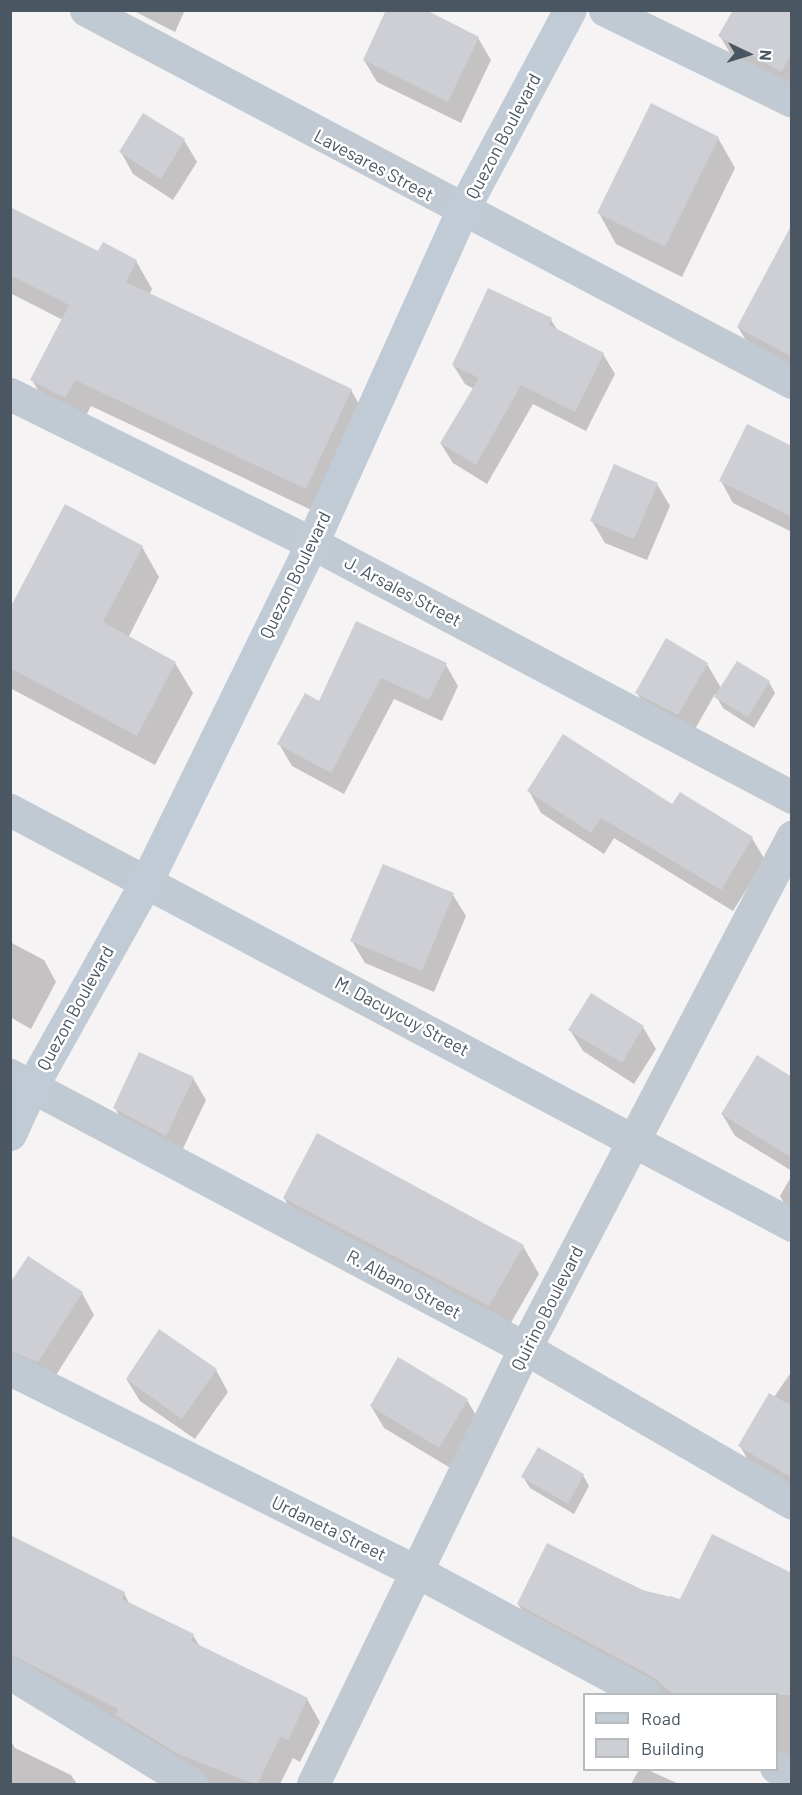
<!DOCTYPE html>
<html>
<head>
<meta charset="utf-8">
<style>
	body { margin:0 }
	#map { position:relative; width:802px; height:1795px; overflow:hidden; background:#f5f3f3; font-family:Barlow,sans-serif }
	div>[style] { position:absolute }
	.shadow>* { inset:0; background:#0003 }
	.building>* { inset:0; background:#cdcfd5 }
	.street>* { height:33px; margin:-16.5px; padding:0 16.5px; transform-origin:16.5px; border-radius:16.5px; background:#c1cad2 }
	.secondary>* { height:33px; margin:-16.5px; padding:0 16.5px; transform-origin:16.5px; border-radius:16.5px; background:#c1cbd6 }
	span { translate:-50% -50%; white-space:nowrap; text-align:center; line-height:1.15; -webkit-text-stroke:5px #fff; paint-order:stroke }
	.street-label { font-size:18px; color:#4a5661 }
	.frame { position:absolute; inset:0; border:12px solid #4a5661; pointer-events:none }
	.legend { position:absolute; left:583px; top:1693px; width:195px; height:78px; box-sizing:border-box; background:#fff; border:2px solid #b7bbc0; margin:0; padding:8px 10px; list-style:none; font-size:18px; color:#4a5661 }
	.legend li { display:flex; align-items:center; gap:12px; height:30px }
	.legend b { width:30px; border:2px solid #b7bbc0 }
	.north { position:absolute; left:718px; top:24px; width:60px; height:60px; -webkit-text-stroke:4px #fff; paint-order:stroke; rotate:94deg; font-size:16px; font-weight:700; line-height:24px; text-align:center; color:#4a5661 }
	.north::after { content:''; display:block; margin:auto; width:21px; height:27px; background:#4a5661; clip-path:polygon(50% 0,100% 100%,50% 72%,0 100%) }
</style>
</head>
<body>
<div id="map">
	<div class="shadow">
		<i style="clip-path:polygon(132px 10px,185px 10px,175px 32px)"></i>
		<i style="clip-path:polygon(792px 10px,792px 91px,733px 58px,720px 36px)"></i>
		<i style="clip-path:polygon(478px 38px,491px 60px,461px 123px,377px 82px,364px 60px)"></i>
		<i style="clip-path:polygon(718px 138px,735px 168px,682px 277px,616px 244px,599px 213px)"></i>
		<i style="clip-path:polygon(184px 140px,197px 162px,173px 200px,133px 174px,121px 152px)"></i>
		<i style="clip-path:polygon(10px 208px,99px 253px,136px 261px,152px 289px,149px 295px,351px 390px,367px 418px,322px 515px,91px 406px,81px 425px,48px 407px,32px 380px,63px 320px,10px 293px)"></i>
		<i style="clip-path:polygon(792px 264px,792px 375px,754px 354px,738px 327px)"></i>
		<i style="clip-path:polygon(551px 320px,558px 331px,603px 354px,615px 374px,586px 431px,533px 404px,487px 484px,453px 463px,441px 444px,474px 389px,465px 384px,453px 365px)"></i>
		<i style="clip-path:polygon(792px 448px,792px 532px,733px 503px,721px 481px)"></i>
		<i style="clip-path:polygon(657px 484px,670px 506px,647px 560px,605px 543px,592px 521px)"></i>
		<i style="clip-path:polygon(142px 547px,159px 577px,128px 638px,175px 663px,193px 693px,155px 765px,10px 688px,10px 612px)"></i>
		<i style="clip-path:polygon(357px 623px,446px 665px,458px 686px,442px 721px,394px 699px,344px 794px,292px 766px,279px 744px,320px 703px)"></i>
		<i style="clip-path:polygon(707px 664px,721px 688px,769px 682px,775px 693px,754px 728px,723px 708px,715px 694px,691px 736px,649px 714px,637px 693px)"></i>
		<i style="clip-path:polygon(529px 791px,673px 806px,752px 838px,765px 860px,733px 911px,614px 838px,604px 854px,541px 813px)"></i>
		<i style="clip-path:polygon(453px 895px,466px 916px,434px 992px,365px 963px,352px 941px)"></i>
		<i style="clip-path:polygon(10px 942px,44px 960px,56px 982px,31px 1029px,10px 1017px)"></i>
		<i style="clip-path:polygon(643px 1027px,656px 1049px,634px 1084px,583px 1051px,570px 1030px)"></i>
		<i style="clip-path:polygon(193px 1078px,206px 1100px,179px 1157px,127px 1130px,115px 1108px)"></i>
		<i style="clip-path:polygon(792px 1079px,792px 1171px,735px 1136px,722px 1114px)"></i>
		<i style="clip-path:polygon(792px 1175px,792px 1217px,780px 1196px)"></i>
		<i style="clip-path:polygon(284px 1198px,523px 1246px,539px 1274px,505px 1333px,300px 1226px)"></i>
		<i style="clip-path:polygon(10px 1286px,82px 1293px,94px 1315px,51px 1383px,10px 1361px)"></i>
		<i style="clip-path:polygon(216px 1370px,228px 1392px,195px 1439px,140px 1401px,127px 1380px)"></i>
		<i style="clip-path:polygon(792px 1371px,792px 1489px,752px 1467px,740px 1446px)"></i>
		<i style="clip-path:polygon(467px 1400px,480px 1422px,452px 1469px,384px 1428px,371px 1406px)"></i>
		<i style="clip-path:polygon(583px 1475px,589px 1486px,574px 1514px,530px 1488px,523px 1477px)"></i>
		<i style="clip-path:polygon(10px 1536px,124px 1593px,130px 1605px,193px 1635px,200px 1647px,307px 1699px,320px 1722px,300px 1762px,293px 1758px,280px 1784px,210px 1784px,10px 1671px)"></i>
		<i style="clip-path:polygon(547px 1545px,668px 1602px,671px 1596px,681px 1601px,792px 1574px,792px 1774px,776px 1770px,776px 1694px,653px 1694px,533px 1630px,518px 1604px)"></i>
		<i style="clip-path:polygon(10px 1740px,15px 1748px,71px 1775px,77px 1784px,10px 1784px)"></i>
		<i style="clip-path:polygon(639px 1770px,648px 1770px,679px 1784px,631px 1784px)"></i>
	</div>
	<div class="building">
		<i style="clip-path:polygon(386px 10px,426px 10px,479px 37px,448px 102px,363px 60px)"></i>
		<i style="clip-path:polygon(733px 10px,792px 10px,792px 54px,781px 72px,718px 36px)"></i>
		<i style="clip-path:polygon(651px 103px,719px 137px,665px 247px,597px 213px)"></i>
		<i style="clip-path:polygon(143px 113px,185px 139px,161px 179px,119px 152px)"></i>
		<i style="clip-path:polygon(10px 207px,98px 251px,103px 242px,137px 260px,126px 282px,352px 389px,306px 489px,75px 380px,65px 398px,30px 380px,69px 305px,10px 275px)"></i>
		<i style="clip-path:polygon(792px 224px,792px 357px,737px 327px)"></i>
		<i style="clip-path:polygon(488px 288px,552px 318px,549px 325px,604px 353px,575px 412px,521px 385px,476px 465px,440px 443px,479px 378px,452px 365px)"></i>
		<i style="clip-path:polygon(747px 424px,792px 446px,792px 517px,719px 481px)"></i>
		<i style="clip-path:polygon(614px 464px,658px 483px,634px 539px,590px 521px)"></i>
		<i style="clip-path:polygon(65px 504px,143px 546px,103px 622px,176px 662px,137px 736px,10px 668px,10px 608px)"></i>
		<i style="clip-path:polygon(356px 621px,447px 663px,429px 700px,381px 678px,331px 773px,277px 744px,305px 693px,319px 701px)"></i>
		<i style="clip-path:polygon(666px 638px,708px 663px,678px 715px,635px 693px)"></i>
		<i style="clip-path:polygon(737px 661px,770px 681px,748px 717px,714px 697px)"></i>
		<i style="clip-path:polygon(563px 734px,672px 804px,680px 792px,753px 837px,721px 890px,601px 818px,591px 833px,527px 791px)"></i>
		<i style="clip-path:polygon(383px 864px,454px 893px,422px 971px,350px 941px)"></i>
		<i style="clip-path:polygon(591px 993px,644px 1026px,622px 1063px,568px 1030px)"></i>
		<i style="clip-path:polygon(139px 1052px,194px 1077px,166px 1136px,113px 1108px)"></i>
		<i style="clip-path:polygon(757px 1055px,792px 1077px,792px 1158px,721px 1114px)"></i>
		<i style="clip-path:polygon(317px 1133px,524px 1245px,489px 1306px,283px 1198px)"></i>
		<i style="clip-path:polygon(28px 1256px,83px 1292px,38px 1362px,10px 1351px,10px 1283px)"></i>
		<i style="clip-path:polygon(159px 1329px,217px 1369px,182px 1419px,126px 1379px)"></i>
		<i style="clip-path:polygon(398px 1357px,468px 1399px,439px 1448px,370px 1406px)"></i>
		<i style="clip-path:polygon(769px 1393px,792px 1406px,792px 1478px,738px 1446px)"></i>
		<i style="clip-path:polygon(538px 1447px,584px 1474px,568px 1504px,521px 1477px)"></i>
		<i style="clip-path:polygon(712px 1534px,792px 1573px,792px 1695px,674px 1695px,653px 1677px,517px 1604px,547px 1543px,642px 1590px,680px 1599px)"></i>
		<i style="clip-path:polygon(10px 1535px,125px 1592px,122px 1599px,194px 1634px,191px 1641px,308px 1698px,288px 1740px,280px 1737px,257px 1785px,178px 1754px,115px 1715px,118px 1709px,10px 1654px)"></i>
	</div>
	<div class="street">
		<i style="left:86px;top:10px;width:798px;rotate:27.79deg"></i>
		<i style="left:605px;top:10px;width:208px;rotate:25.9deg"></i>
		<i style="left:10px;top:394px;width:337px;rotate:26.3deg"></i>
		<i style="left:312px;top:543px;width:543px;rotate:27.89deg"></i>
		<i style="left:10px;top:810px;width:885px;rotate:27.95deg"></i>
		<i style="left:10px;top:1075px;width:583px;rotate:27.93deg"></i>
		<i style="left:525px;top:1348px;width:309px;rotate:30.1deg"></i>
		<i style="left:10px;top:1369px;width:453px;rotate:26.5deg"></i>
		<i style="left:416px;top:1571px;width:259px;rotate:28.3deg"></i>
		<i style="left:10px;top:1673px;width:212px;rotate:31.5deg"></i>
		<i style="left:776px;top:1767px;width:18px;rotate:27deg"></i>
		<i style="left:313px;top:1784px;width:485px;rotate:-64.1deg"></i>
		<i style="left:525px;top:1348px;width:577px;rotate:-62.41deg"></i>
	</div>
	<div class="secondary">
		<i style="left:10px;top:1134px;width:53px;rotate:-65.4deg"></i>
		<i style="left:32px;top:1086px;width:236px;rotate:-60.8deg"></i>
		<i style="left:147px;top:880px;width:375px;rotate:-63.9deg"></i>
		<i style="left:312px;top:543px;width:364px;rotate:-65.7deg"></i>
		<i style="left:462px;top:211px;width:228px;rotate:-61.8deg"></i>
	</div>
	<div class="street-label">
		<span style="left:503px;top:136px;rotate:-62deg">Quezon Boulevard</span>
		<span style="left:374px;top:165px;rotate:28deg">Lavesares Street</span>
		<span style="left:295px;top:575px;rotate:-64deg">Quezon Boulevard</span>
		<span style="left:403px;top:591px;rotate:28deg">J. Arsales Street</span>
		<span style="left:75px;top:1008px;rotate:-61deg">Quezon Boulevard</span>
		<span style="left:402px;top:1016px;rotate:28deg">M. Dacuycuy Street</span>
		<span style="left:404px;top:1284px;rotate:28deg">R. Albano Street</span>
		<span style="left:547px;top:1308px;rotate:-63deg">Quirino Boulevard</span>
		<span style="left:329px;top:1528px;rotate:26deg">Urdaneta Street</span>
	</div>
	<div class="frame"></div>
	<ul class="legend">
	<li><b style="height:8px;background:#c1cbd6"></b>Road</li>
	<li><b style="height:16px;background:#cdcfd5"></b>Building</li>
	</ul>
	<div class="north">N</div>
</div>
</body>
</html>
